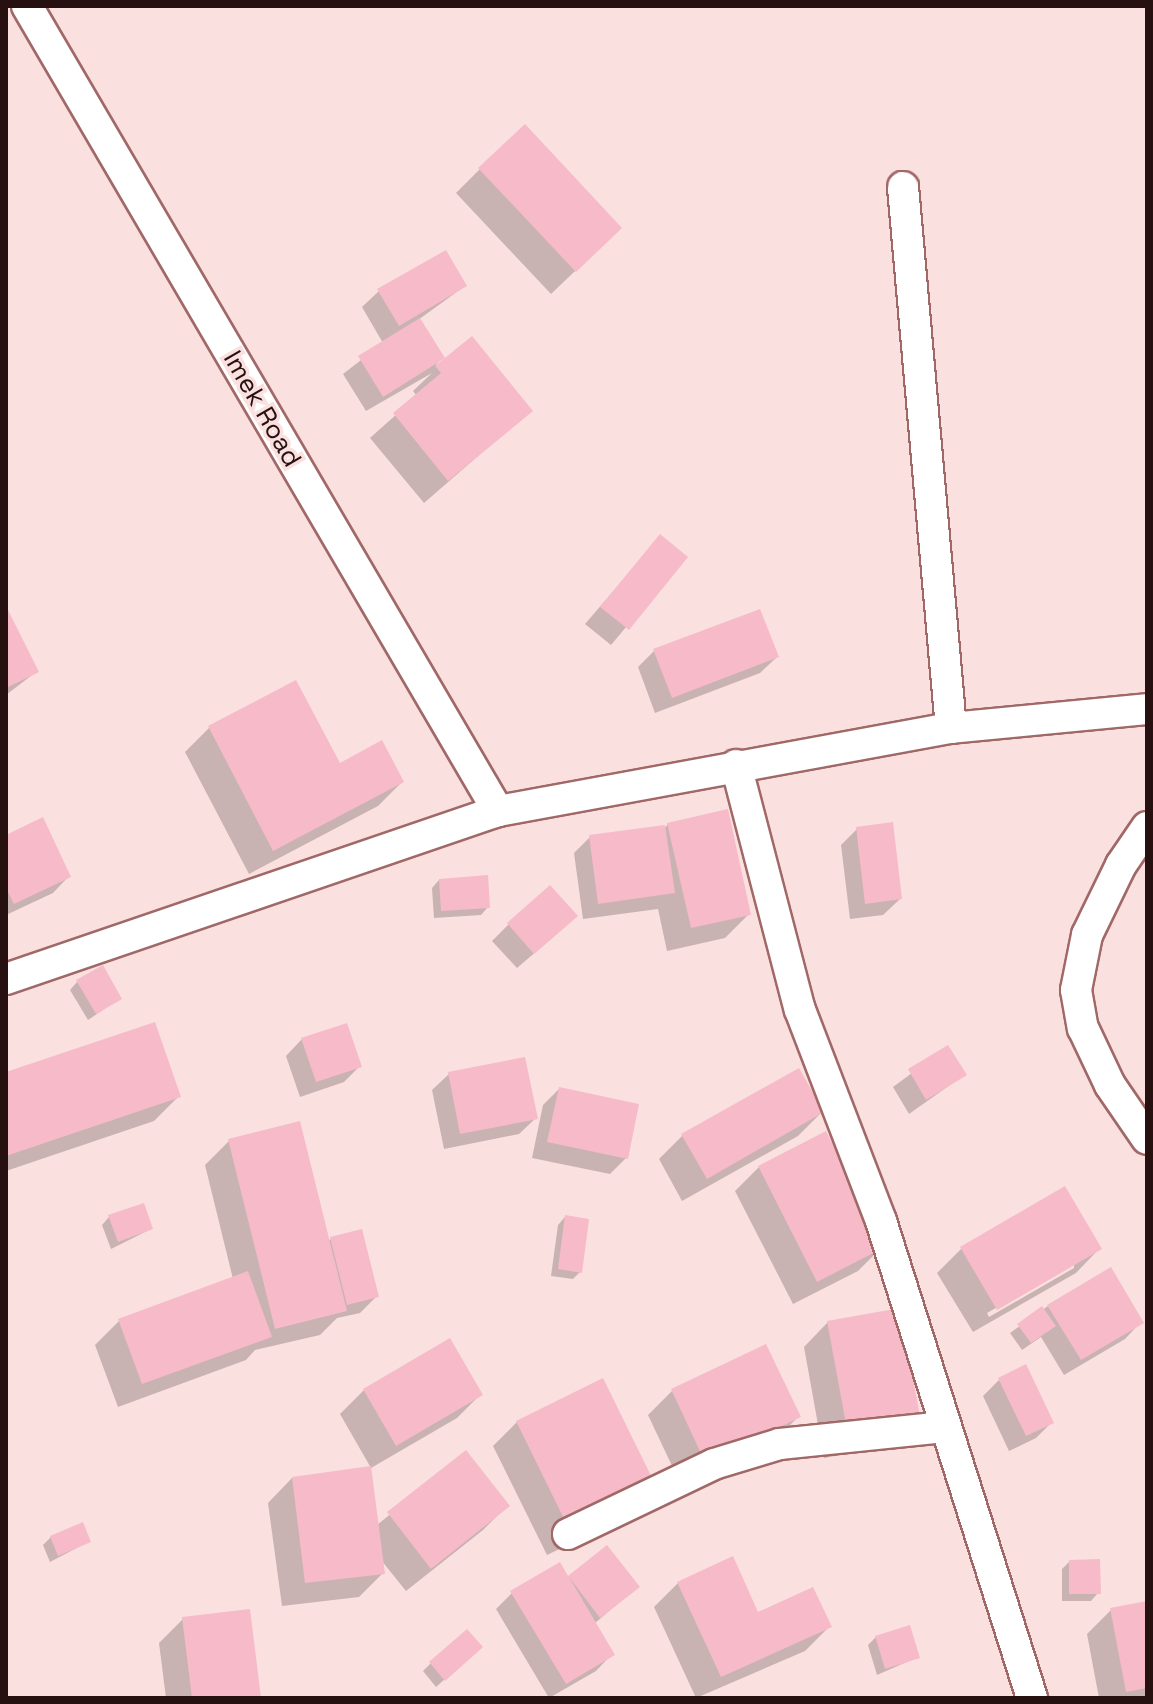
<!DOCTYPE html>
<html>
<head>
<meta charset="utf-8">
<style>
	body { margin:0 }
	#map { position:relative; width:1153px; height:1704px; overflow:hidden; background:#fae0df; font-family:"Space Grotesk",sans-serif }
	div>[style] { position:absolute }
	.shadow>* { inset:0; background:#0003 }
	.building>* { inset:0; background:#f6bac9 }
	.roads { filter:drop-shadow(2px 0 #a06967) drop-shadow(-2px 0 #a06967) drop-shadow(0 2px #a06967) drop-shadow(0 -2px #a06967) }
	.minor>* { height:30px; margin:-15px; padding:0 15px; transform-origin:15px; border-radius:15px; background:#fff }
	span { translate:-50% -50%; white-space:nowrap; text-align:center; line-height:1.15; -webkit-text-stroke:7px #fae0df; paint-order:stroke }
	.street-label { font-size:26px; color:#261110 }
	.frame { position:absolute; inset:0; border:8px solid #261110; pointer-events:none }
</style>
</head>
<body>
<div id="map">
	<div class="shadow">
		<i style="clip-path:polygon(480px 169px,595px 252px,551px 294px,456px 193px)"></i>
		<i style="clip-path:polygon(465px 286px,418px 320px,442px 358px,436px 365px,531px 410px,424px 503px,370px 438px,417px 396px,413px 391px,432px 373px,366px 411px,343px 374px,383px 343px,362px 307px,379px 291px)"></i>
		<i style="clip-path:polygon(660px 537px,685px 557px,611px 645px,585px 624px)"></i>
		<i style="clip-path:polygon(6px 610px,36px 672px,6px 695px)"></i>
		<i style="clip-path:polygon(654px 651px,777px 657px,760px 673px,655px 713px,638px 667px)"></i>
		<i style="clip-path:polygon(296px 682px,339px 765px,402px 782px,378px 806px,249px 874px,185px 752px,209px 728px)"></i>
		<i style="clip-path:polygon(668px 824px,749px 914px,725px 938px,667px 951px,658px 909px,583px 919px,574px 853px,590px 837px,664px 829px)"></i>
		<i style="clip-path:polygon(857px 829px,900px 899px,883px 915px,850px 919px,841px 845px)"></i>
		<i style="clip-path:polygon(6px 837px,69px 876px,53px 893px,6px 915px)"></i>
		<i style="clip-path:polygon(439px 880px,488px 907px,481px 915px,434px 918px,432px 888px)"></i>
		<i style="clip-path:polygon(509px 924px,559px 932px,517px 968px,492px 941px)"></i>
		<i style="clip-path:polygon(77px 982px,119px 999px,88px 1020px,70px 990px)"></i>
		<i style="clip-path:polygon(302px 1039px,360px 1066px,344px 1082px,300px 1097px,286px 1056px)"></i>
		<i style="clip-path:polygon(947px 1047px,964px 1075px,909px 1114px,893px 1087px)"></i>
		<i style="clip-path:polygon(449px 1074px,536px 1118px,519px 1134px,444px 1149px,432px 1090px)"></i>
		<i style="clip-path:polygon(6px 1075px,178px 1097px,154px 1121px,6px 1171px)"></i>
		<i style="clip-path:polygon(559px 1089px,626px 1158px,610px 1174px,532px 1158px,543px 1105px)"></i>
		<i style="clip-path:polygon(822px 1112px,798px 1136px,682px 1201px,659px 1159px,683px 1135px)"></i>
		<i style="clip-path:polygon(229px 1141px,327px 1242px,331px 1239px,377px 1296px,360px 1313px,337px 1318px,320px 1335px,255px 1350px,246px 1360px,118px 1407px,95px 1345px,119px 1321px,233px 1279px,205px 1165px)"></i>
		<i style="clip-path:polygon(759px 1167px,882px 1247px,858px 1271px,793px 1304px,735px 1191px)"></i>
		<i style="clip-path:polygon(109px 1217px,151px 1229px,111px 1249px,102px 1225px)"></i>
		<i style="clip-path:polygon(565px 1217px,580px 1272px,573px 1279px,551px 1276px,558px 1225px)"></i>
		<i style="clip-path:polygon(evenodd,961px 1249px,1099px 1249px,1076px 1273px,973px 1332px,937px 1273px,961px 1249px,1074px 1263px,1074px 1268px,989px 1317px,987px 1313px,1074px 1263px)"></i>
		<i style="clip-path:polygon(1048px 1306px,1141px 1322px,1125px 1339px,1064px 1375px,1041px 1337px,1022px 1350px,1010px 1333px)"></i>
		<i style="clip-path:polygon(828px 1322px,895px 1445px,824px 1458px,804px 1347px)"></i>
		<i style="clip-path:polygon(999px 1380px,1052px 1422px,1036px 1438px,1009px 1451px,983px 1396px)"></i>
		<i style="clip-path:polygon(364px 1390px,481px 1394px,457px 1418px,371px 1468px,340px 1414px)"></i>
		<i style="clip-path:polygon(672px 1391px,798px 1417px,774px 1441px,681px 1485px,648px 1415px)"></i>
		<i style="clip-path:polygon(517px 1422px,632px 1514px,547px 1555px,493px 1446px)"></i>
		<i style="clip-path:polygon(466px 1453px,507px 1506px,483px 1530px,406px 1591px,381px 1560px,383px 1573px,359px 1597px,282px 1606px,268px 1503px,292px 1478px,377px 1525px)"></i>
		<i style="clip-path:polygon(51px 1537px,88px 1542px,50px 1562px,43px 1545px)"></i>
		<i style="clip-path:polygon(607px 1548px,637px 1587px,594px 1624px,612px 1654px,596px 1671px,549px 1698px,496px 1609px,512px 1593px,567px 1579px)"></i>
		<i style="clip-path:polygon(1069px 1562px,1098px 1593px,1091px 1601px,1062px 1601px,1062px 1569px)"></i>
		<i style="clip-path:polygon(678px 1583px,757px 1614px,829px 1627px,805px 1651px,696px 1698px,654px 1607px)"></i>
		<i style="clip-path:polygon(1147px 1603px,1147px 1698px,1099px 1698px,1087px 1634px,1111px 1610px)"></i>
		<i style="clip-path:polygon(183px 1619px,259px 1698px,166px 1698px,159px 1643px)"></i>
		<i style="clip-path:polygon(876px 1637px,918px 1657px,877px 1675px,868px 1645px)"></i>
		<i style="clip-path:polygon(473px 1654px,436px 1687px,423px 1671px,431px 1663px)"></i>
	</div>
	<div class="building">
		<i style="clip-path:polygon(525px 124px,622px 228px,576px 272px,478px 168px)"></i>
		<i style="clip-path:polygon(446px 250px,467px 286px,399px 326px,377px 289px)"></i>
		<i style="clip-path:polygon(420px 318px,445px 358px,383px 397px,358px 356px)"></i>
		<i style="clip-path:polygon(472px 336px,533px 411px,448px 481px,393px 413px,441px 373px,435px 366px)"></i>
		<i style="clip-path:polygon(660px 534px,688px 557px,629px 630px,600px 607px)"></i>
		<i style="clip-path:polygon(6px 606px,39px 672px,6px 688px)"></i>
		<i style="clip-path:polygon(760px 609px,779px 657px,672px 698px,653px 649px)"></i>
		<i style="clip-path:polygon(296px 680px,340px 763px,382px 740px,404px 782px,273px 851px,208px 726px)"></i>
		<i style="clip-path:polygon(728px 809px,751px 915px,691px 928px,667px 823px)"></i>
		<i style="clip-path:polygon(43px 817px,71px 877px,14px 904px,6px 888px,6px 835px)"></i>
		<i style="clip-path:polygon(893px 822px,902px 899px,865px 904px,856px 827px)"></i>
		<i style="clip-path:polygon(665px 825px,675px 893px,598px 904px,589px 835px)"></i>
		<i style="clip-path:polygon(488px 875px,490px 908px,441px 911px,439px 879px)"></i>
		<i style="clip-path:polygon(550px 885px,578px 916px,534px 954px,507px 923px)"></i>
		<i style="clip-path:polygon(103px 965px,122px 999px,96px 1014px,76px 980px)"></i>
		<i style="clip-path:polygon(155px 1022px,181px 1097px,6px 1156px,6px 1072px)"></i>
		<i style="clip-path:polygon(347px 1023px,362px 1067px,316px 1082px,301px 1038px)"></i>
		<i style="clip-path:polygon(948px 1045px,967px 1075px,926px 1100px,908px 1069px)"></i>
		<i style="clip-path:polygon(525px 1057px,538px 1119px,460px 1134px,448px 1072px)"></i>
		<i style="clip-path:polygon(799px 1068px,824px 1112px,707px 1179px,681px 1134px)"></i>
		<i style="clip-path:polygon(559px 1087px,639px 1104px,628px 1159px,547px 1142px)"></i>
		<i style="clip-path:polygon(300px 1121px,347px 1311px,275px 1329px,228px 1139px)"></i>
		<i style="clip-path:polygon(826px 1131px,885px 1247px,817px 1282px,758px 1166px)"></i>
		<i style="clip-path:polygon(1065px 1186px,1102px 1249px,997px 1310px,960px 1247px)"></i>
		<i style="clip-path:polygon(144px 1203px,153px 1229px,118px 1242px,108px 1215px)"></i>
		<i style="clip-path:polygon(565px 1215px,589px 1219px,582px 1273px,558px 1269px)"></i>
		<i style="clip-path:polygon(362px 1229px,379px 1297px,347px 1305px,330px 1237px)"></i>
		<i style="clip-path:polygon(1111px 1267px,1144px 1323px,1081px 1360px,1047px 1305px)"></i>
		<i style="clip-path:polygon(248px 1271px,272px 1337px,142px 1384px,118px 1319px)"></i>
		<i style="clip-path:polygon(1042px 1306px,1056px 1326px,1031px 1343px,1017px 1324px)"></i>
		<i style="clip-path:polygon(900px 1308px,921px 1422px,848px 1435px,827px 1321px)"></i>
		<i style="clip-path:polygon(450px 1338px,483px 1395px,396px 1446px,363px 1389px)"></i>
		<i style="clip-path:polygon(766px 1344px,801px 1417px,705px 1462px,671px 1389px)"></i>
		<i style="clip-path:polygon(1026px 1364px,1054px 1423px,1026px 1436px,998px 1378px)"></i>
		<i style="clip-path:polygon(603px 1378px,658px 1490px,571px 1533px,516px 1421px)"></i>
		<i style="clip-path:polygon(466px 1450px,510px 1506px,431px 1569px,387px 1512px)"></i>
		<i style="clip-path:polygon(371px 1466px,385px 1574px,305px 1583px,292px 1477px)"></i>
		<i style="clip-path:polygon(83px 1522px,91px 1542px,58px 1556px,50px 1536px)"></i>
		<i style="clip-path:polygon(607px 1545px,640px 1587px,600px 1618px,569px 1577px,615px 1655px,566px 1684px,510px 1591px,560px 1562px,568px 1576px)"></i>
		<i style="clip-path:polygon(733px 1556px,758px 1612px,813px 1587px,832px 1627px,721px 1677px,677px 1582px)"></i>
		<i style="clip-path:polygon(1100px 1559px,1101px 1594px,1069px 1594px,1069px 1560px)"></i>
		<i style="clip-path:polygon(1147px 1601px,1147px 1688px,1126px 1692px,1110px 1608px)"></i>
		<i style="clip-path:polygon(250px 1609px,261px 1698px,192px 1698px,182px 1617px)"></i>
		<i style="clip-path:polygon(910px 1625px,920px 1658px,885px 1669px,875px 1636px)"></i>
		<i style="clip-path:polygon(467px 1629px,483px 1647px,445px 1681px,429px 1662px)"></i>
	</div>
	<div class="roads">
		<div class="minor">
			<i style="left:27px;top:6px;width:933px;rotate:59.67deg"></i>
			<i style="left:903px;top:187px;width:543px;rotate:84.93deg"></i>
			<i style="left:736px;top:765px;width:253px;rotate:75.4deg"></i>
			<i style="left:800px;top:1010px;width:226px;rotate:69deg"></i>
			<i style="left:881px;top:1221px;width:500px;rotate:72.43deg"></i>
			<i style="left:1147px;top:827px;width:46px;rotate:124.4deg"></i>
			<i style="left:1121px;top:865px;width:78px;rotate:115.9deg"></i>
			<i style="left:1087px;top:935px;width:56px;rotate:101.3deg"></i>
			<i style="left:1076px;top:990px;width:39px;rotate:80deg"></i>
			<i style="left:1083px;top:1028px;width:63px;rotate:64.7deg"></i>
			<i style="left:1110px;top:1085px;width:65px;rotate:55.6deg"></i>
			<i style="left:6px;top:979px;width:520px;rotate:-18.85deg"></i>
			<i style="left:498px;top:811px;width:461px;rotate:-10.4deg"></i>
			<i style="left:951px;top:728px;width:197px;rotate:-5.5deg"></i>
			<i style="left:568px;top:1534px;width:162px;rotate:-25.6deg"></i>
			<i style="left:714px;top:1464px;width:69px;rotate:-16.9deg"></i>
			<i style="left:780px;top:1444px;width:165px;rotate:-5.9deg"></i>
		</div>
	</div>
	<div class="street-label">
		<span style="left:262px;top:409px;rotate:60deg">Imek Road</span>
	</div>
	<div class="frame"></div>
</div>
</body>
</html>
